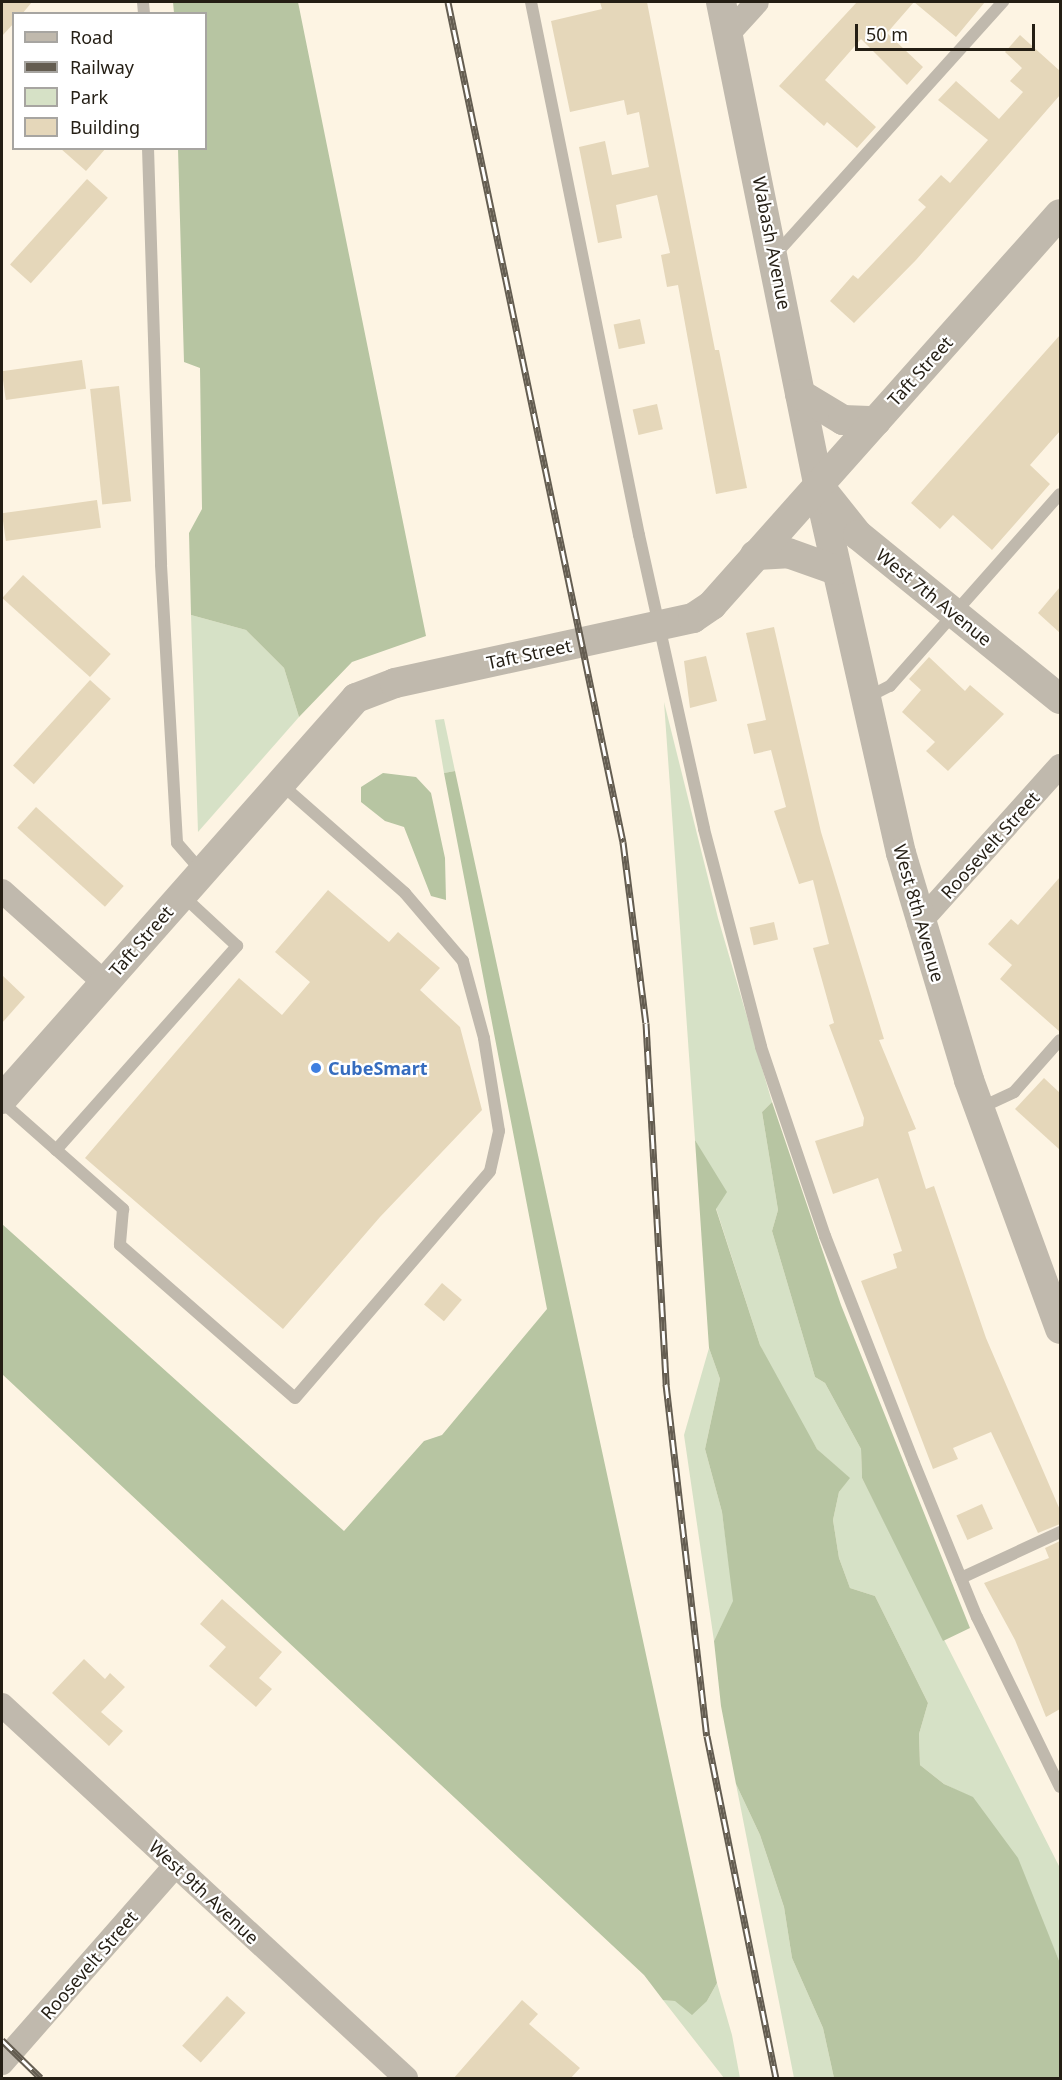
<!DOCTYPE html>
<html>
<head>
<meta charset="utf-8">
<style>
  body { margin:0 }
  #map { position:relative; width:1062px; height:2080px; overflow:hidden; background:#fdf4e3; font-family:"Noto Sans",sans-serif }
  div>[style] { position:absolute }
  .green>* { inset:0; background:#d6e1c6 }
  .forest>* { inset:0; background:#b7c5a2 }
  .building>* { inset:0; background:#e5d7ba; transform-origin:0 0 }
  .service>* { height:12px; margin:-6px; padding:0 6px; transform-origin:6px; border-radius:6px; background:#c0b9ad }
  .minor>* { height:24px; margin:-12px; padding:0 12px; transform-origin:12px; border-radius:12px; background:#c0b9ad }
  .tertiary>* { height:30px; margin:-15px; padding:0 15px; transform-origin:15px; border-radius:15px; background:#c0b9ad }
  .rail>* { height:7px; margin-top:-3.5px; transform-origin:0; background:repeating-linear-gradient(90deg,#fff 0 14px,#645d51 0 28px); box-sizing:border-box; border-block:2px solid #645d51 }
  .dots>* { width:16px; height:16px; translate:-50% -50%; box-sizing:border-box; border:3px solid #fff; border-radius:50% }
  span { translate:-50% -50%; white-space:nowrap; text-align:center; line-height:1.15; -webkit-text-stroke:4.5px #fff; paint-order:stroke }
  .street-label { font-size:18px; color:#241e14 }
  .shop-label { font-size:18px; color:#366cbe; font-weight:700 }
  .left { translate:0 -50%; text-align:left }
  .frame { position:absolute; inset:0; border:3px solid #241e14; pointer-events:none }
  .legend { position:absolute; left:12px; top:12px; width:195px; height:138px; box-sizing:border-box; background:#fff; border:2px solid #a7a5a1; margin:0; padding:8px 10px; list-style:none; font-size:18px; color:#241e14 }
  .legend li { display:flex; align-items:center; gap:12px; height:30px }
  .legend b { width:30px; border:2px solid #a7a5a1 }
  .scale { position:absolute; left:855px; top:24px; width:180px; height:27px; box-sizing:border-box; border:3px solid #241e14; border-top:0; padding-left:8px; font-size:18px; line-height:21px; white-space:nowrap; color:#241e14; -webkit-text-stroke:4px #fff; paint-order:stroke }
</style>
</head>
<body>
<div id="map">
  <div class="green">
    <i style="clip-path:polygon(191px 615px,246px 630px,284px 668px,299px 717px,198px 832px)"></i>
    <i style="clip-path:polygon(664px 702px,718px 918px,772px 1102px,762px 1112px,778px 1210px,772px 1231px,815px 1377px,825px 1383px,861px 1449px,862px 1478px,1060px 1868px,1060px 1963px,1040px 1916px,973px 1798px,944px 1784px,920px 1765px,919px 1734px,928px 1703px,875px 1596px,850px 1588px,839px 1558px,833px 1520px,839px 1492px,849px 1478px,817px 1449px,786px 1399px,760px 1345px,716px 1208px,709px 1166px,695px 1140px)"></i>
    <i style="clip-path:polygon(444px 719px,455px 771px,444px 773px,435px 720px)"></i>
    <i style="clip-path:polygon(709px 1348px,720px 1379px,705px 1449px,722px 1512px,734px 1601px,714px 1641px,684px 1435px)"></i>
    <i style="clip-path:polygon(736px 1784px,760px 1835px,784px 1907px,792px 1958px,823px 2028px,834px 2078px,794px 2078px)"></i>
    <i style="clip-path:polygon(717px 1983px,732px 2035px,740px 2078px,724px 2078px,663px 2000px,707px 2001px)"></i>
  </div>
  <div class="forest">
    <i style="clip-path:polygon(173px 2px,298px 2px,426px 636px,352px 662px,299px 717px,284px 668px,246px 630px,191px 615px,189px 533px,202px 509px,200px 368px,184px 362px,178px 149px,206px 148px,206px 14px,174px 13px)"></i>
    <i style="clip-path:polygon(455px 771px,717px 1983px,707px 2001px,692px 2015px,675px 2001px,663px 2000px,644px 1975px,2px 1374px,2px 1224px,344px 1531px,424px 1441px,442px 1435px,547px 1309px,444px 773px)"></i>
    <i style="clip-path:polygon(383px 773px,416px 777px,431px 793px,445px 858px,446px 900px,431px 896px,404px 827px,385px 821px,361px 802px,361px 787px)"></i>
    <i style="clip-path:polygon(772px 1102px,841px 1305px,970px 1628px,943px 1641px,862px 1478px,861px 1449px,825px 1383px,815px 1377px,772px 1231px,778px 1210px,762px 1112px)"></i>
    <i style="clip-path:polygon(695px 1140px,727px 1192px,716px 1209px,760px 1345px,817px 1449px,850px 1478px,839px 1492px,833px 1520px,839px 1558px,850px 1588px,875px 1596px,928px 1703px,919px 1734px,920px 1765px,944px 1784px,973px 1797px,1018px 1858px,1060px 1963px,1060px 2078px,834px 2078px,823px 2028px,792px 1958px,784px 1907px,760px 1835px,736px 1784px,721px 1706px,714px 1641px,733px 1601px,722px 1512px,705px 1449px,720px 1379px,709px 1348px)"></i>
  </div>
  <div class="building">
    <i style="clip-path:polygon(2px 2px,32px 2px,22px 14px,14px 14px,14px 23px,2px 36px)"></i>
    <i style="clip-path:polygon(600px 2px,647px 2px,715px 350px,719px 350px,747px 488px,716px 494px,678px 285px,667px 287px,661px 255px,670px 253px,657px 195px,616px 205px,622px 238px,598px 243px,579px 147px,605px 141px,612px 175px,649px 167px,639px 112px,627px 115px,624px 100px,570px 112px,551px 21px,602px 9px)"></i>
    <i style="clip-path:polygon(857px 2px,985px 2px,956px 37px,914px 2px,887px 33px,923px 67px,907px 85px,861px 39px,825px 80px,876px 127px,857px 148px,827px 122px,824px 126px,779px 86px)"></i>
    <i style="clip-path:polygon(1020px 35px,1060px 71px,1060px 95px,916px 260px,854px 323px,830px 301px,853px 275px,858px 279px,926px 207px,918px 200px,941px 175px,950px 183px,988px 140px,938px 100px,956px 81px,999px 119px,1023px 92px,1010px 81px,1022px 68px,1005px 52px)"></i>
    <i style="clip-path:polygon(60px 148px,106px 148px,86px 171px)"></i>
    <i style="left:87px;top:179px;width:28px;height:115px;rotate:42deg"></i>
    <i style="left:640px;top:319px;width:25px;height:27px;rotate:78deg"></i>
    <i style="clip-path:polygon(1060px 335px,1060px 431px,1030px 465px,1050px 484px,992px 550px,953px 515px,940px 529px,911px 503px)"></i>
    <i style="left:82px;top:360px;width:29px;height:81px;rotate:82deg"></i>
    <i style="left:119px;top:386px;width:116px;height:29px;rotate:84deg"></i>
    <i style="left:657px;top:404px;width:26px;height:25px;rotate:77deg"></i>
    <i style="left:97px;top:500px;width:28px;height:96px;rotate:82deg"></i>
    <i style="left:23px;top:575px;width:118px;height:31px;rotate:42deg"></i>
    <i style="clip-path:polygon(1060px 587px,1060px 633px,1038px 613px)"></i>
    <i style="clip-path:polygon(774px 627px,821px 832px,884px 1039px,879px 1040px,916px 1129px,908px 1132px,926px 1189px,934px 1186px,986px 1338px,1060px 1510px,1060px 1524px,1038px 1533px,991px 1432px,953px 1448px,958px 1459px,933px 1469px,861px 1281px,897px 1268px,893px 1254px,902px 1251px,878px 1178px,833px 1194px,815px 1141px,863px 1126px,864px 1118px,829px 1025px,834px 1023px,813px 948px,829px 944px,813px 880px,799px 884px,774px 811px,786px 807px,771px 750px,754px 754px,747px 724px,766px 720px,746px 633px)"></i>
    <i style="clip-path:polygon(706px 656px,717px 701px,690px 708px,684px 661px)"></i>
    <i style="clip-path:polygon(929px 657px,965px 691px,970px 685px,1004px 714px,948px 771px,926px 751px,935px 742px,902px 712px,921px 690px,909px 679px)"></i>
    <i style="left:90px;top:680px;width:28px;height:115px;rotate:42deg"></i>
    <i style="left:36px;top:807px;width:118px;height:28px;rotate:42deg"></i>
    <i style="clip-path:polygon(1060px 877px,1060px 1032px,1000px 979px,1012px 965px,988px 944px,1011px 919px,1018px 925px)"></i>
    <i style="clip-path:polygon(328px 890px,389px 942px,398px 932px,440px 968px,420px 990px,460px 1027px,482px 1110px,380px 1217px,283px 1329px,85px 1158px,239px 978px,282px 1015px,310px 982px,275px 952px)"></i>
    <i style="left:774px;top:922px;width:18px;height:25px;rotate:77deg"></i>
    <i style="clip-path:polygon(2px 975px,25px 997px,2px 1023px)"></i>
    <i style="clip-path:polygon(1044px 1078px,1060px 1093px,1060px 1150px,1015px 1109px)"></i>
    <i style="left:442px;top:1283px;width:26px;height:28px;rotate:40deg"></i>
    <i style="left:982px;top:1504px;width:27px;height:28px;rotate:66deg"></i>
    <i style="clip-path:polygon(1060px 1541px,1060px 1709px,1046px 1717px,1015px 1640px,984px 1583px,1049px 1558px,1045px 1548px)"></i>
    <i style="clip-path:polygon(222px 1599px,282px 1652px,259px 1678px,272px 1689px,256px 1707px,209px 1666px,226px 1647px,200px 1624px)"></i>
    <i style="clip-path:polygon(84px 1659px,105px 1679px,110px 1673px,125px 1687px,101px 1712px,123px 1731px,109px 1746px,52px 1693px)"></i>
    <i style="left:227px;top:1996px;width:25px;height:67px;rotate:42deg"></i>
    <i style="clip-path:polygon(522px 2000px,538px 2014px,529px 2024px,580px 2068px,570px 2079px,453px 2079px)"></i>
  </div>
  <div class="service">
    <i style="left:143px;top:2px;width:12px;rotate:85deg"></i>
    <i style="left:531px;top:2px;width:544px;rotate:78.55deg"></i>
    <i style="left:639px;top:535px;width:301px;rotate:77.5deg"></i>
    <i style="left:704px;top:829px;width:225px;rotate:75.3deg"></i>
    <i style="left:761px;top:1047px;width:200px;rotate:71.3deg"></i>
    <i style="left:825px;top:1236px;width:244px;rotate:68.6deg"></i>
    <i style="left:914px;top:1463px;width:166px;rotate:67.8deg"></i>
    <i style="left:977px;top:1617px;width:189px;rotate:64deg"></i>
    <i style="left:148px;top:148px;width:417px;rotate:88.2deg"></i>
    <i style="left:161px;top:565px;width:278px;rotate:86.7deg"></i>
    <i style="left:177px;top:843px;width:38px;rotate:49deg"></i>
    <i style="left:775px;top:255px;width:341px;rotate:-48deg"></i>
    <i style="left:866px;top:698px;width:27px;rotate:-27deg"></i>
    <i style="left:890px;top:686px;width:256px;rotate:-48.5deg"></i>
    <i style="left:2px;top:1102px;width:162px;rotate:41.5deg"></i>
    <i style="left:123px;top:1209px;width:36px;rotate:95deg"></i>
    <i style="left:120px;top:1245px;width:232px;rotate:41.2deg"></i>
    <i style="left:295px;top:1398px;width:299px;rotate:-49.3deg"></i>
    <i style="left:490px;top:1171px;width:41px;rotate:-77.3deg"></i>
    <i style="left:499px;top:1131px;width:94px;rotate:-99.2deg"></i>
    <i style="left:484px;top:1038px;width:80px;rotate:-105.3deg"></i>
    <i style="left:463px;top:961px;width:89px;rotate:-130.5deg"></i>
    <i style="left:405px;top:893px;width:165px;rotate:-138.7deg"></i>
    <i style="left:980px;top:1108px;width:38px;rotate:-25deg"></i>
    <i style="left:1014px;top:1092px;width:69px;rotate:-48.5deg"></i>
    <i style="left:56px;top:1150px;width:273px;rotate:-48.4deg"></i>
    <i style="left:237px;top:946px;width:74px;rotate:-137.2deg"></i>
    <i style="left:961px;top:1578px;width:109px;rotate:-24.9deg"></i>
  </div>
  <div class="minor">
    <i style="left:728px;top:34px;width:43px;rotate:-47.8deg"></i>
    <i style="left:2px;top:891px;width:138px;rotate:41.8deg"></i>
    <i style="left:919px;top:923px;width:211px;rotate:-48.1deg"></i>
    <i style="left:2px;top:1705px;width:550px;rotate:42.72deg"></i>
    <i style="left:2px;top:2063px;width:262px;rotate:-48.7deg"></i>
  </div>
  <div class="tertiary">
    <i style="left:721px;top:2px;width:493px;rotate:78.6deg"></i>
    <i style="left:818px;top:485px;width:377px;rotate:77.3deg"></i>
    <i style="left:901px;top:853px;width:237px;rotate:73.3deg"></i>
    <i style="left:969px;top:1080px;width:265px;rotate:69.9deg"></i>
    <i style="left:800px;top:394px;width:50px;rotate:31.2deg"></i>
    <i style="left:843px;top:420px;width:33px;rotate:2deg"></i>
    <i style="left:822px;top:490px;width:58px;rotate:51.3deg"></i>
    <i style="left:858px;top:535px;width:260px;rotate:39.1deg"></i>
    <i style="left:755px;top:555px;width:33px;rotate:-3deg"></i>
    <i style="left:788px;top:553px;width:51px;rotate:19.5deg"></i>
    <i style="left:2px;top:1099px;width:535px;rotate:-48.56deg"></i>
    <i style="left:356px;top:698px;width:42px;rotate:-21deg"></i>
    <i style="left:395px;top:683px;width:305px;rotate:-12.3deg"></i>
    <i style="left:693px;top:618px;width:23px;rotate:-34deg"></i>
    <i style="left:712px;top:605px;width:523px;rotate:-48.33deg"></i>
  </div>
  <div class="rail">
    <i style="left:448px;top:2px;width:858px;rotate:78.23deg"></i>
    <i style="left:623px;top:842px;width:182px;rotate:82.8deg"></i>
    <i style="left:646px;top:1023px;width:362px;rotate:86.8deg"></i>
    <i style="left:666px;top:1384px;width:354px;rotate:83.4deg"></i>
    <i style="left:707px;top:1736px;width:349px;rotate:78.6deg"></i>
    <i style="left:2px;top:2040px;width:54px;rotate:44.3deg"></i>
  </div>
  <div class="dots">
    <i style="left:316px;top:1068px;background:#3f7fe0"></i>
  </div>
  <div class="street-label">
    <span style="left:772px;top:243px;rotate:79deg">Wabash Avenue</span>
    <span style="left:920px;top:371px;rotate:-48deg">Taft Street</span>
    <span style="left:934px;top:597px;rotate:39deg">West 7th Avenue</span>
    <span style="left:529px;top:654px;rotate:-12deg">Taft Street</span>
    <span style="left:990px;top:845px;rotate:-48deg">Roosevelt Street</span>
    <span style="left:919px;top:913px;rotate:74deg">West 8th Avenue</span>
    <span style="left:141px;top:941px;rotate:-49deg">Taft Street</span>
    <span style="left:204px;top:1892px;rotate:43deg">West 9th Avenue</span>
    <span style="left:89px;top:1965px;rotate:-49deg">Roosevelt Street</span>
  </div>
  <div class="shop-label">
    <span class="left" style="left:328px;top:1068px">CubeSmart</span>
  </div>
  <div class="frame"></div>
  <ul class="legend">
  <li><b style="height:8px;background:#c0b9ad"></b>Road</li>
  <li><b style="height:8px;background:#645d51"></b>Railway</li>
  <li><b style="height:16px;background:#d6e1c6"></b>Park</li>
  <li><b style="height:16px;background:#e5d7ba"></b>Building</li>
  </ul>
  <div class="scale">50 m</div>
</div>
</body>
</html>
